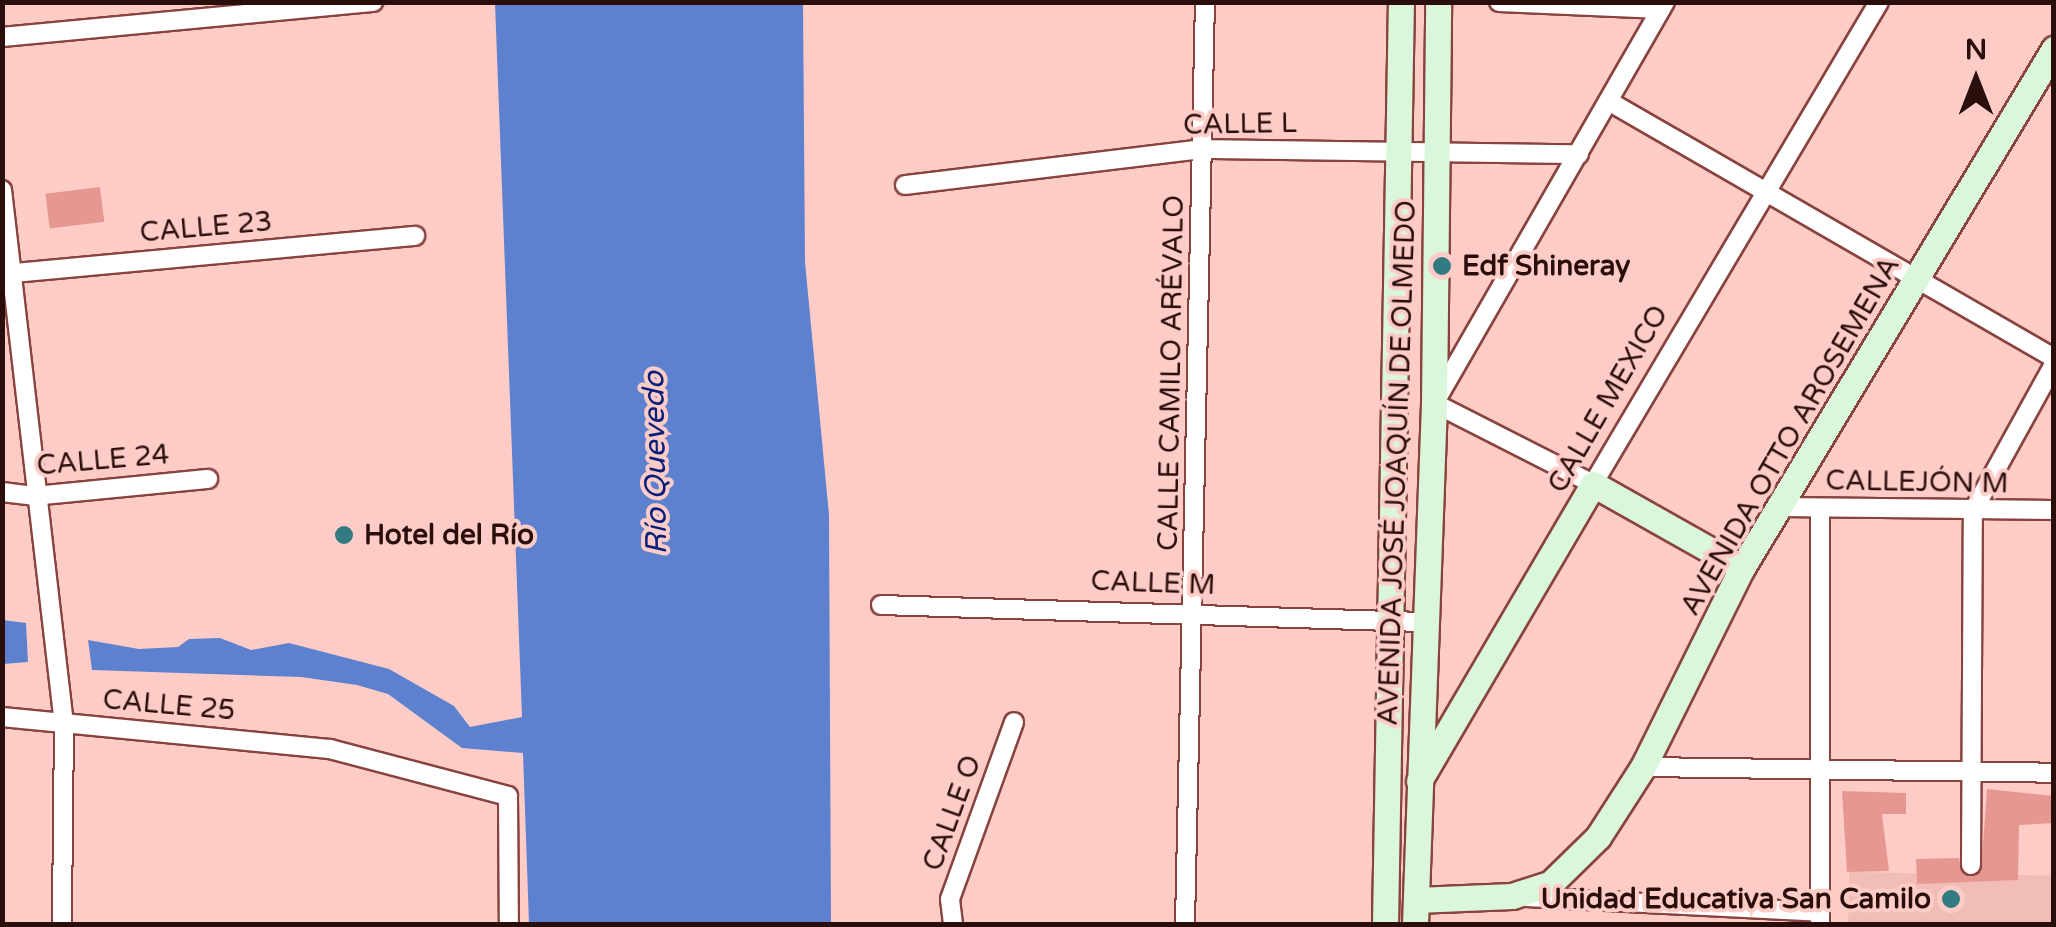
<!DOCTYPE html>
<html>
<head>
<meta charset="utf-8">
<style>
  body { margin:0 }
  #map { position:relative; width:2056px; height:927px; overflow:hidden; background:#feccc7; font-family:"Varela Round",sans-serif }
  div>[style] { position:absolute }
  .built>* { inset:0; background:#f3bdb7; transform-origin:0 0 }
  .water>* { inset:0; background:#5d80cf }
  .building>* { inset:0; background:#e69791; transform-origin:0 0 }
  .roads { filter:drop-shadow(2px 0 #89433f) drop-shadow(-2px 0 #89433f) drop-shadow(0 2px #89433f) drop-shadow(0 -2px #89433f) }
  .minor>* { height:18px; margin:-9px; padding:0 9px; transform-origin:9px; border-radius:9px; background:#fff }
  .secondary>* { height:25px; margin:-12.5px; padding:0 12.5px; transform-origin:12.5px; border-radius:12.5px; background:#daf7db }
  .dots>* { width:28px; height:28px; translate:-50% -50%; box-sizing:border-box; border:5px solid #feccc7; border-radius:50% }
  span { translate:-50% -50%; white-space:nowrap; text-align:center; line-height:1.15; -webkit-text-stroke:8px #feccc7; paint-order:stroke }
  .street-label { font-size:28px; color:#2a0e0c }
  .poi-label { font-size:28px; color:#2a0e0c; font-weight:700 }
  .left { translate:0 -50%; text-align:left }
  .right { translate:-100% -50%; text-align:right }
  .water-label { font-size:30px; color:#061f7c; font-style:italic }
  .frame { position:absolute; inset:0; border:5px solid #2a0e0c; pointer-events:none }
  .north { position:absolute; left:1926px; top:30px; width:100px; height:100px; -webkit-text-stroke:8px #feccc7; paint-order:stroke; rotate:0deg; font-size:28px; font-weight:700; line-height:40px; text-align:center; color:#2a0e0c }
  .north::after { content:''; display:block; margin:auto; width:35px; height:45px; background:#2a0e0c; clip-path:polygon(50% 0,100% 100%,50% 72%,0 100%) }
</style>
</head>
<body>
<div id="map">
  <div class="built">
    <i style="left:1849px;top:872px;width:204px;height:52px;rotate:1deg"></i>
  </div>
  <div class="water">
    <i style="clip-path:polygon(495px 3px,803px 3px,805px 262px,829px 515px,831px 924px,529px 924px,523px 753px,462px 748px,388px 694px,357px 685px,301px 677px,92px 670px,88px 640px,139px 649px,178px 647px,189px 639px,220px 638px,251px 650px,289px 643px,389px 669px,454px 706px,470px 727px,522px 717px)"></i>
    <i style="clip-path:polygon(3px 620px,26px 623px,28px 662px,3px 664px)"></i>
  </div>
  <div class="building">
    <i style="left:100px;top:187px;width:35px;height:55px;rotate:83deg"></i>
    <i style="clip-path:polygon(1987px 789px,2054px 796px,2054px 823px,2019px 825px,2018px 880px,1917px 884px,1916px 859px,1959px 858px,1964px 875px,1981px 872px)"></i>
    <i style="clip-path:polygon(1842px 791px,1906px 793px,1906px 814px,1882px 814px,1889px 871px,1847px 872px)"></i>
  </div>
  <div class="roads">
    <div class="minor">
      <i style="left:1499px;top:2px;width:162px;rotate:2.5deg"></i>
      <i style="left:1665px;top:2px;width:463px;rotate:119.9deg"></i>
      <i style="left:1434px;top:403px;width:178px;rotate:27deg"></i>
      <i style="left:1593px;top:484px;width:560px;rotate:-59.32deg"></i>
      <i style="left:2px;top:37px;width:373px;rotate:-5.4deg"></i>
      <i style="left:1610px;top:102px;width:513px;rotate:29.97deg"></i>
      <i style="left:905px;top:185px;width:300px;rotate:-6.9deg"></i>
      <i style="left:1203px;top:149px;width:376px;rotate:0.8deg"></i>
      <i style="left:2px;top:190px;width:538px;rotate:83.38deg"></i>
      <i style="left:64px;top:724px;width:200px;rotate:90.6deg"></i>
      <i style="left:3px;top:274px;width:414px;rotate:-5.3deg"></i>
      <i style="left:2px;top:492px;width:32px;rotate:7deg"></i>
      <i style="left:34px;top:496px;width:175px;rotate:-5.6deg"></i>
      <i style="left:1779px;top:507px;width:275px;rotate:0.6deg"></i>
      <i style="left:881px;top:605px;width:541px;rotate:1.8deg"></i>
      <i style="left:2px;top:717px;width:330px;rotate:5.6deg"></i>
      <i style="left:330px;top:749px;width:184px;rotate:14.8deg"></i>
      <i style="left:508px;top:796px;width:128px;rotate:89.6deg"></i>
      <i style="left:1643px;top:767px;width:411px;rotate:0.8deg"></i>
      <i style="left:1971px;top:865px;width:354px;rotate:-89.7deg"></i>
      <i style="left:1973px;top:511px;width:168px;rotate:-61.1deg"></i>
      <i style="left:1526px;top:897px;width:294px;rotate:2.9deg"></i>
      <i style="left:953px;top:924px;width:25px;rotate:-97deg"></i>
      <i style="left:950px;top:899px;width:188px;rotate:-70.1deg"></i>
      <i style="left:1185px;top:924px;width:922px;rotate:-88.76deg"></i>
      <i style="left:1820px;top:924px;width:416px;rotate:-90deg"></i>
    </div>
    <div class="secondary">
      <i style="left:1419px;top:781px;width:344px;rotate:-59.6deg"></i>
      <i style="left:1593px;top:484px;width:171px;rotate:29.4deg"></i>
      <i style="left:1416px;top:900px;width:96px;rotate:-2.4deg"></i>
      <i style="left:1512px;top:896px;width:40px;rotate:-18deg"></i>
      <i style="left:1550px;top:884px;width:67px;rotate:-44.4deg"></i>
      <i style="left:1598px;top:837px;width:83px;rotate:-57.3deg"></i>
      <i style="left:1643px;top:767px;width:222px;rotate:-63.6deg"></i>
      <i style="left:1742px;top:568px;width:606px;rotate:-58.99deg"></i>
      <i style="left:1385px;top:924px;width:922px;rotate:-89.01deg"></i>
      <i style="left:1415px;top:924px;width:521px;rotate:-87.91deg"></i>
      <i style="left:1434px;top:403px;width:401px;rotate:-89.4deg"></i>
    </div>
  </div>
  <div class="dots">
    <i style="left:1442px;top:266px;background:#327b82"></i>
    <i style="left:344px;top:535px;background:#327b82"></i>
    <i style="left:1951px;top:899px;background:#327b82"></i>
  </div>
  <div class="street-label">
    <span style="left:1240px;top:124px;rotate:-1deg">CALLE L</span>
    <span style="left:206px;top:227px;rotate:-5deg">CALLE 23</span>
    <span style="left:1171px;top:373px;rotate:-89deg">CALLE CAMILO ARÉVALO</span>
    <span style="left:1608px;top:399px;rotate:-60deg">CALLE MEXICO</span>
    <span style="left:1790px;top:436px;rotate:-60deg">AVENIDA OTTO AROSEMENA</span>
    <span style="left:103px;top:460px;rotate:-5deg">CALLE 24</span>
    <span style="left:1397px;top:463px;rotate:-88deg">AVENIDA JOSÉ JOAQUÍN DE OLMEDO</span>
    <span style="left:1917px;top:482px;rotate:1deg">CALLEJÓN M</span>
    <span style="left:1153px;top:583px;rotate:2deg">CALLE M</span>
    <span style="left:169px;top:705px;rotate:5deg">CALLE 25</span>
    <span style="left:952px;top:813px;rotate:-70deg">CALLE O</span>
  </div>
  <div class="poi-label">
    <span class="left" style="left:1462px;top:266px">Edf Shineray</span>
    <span class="left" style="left:364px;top:535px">Hotel del Río</span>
    <span class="right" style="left:1931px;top:899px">Unidad Educativa San Camilo</span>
  </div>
  <div class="water-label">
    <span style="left:656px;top:463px;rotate:-91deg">Río Quevedo</span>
  </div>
  <div class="frame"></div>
  <div class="north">N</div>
</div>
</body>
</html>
